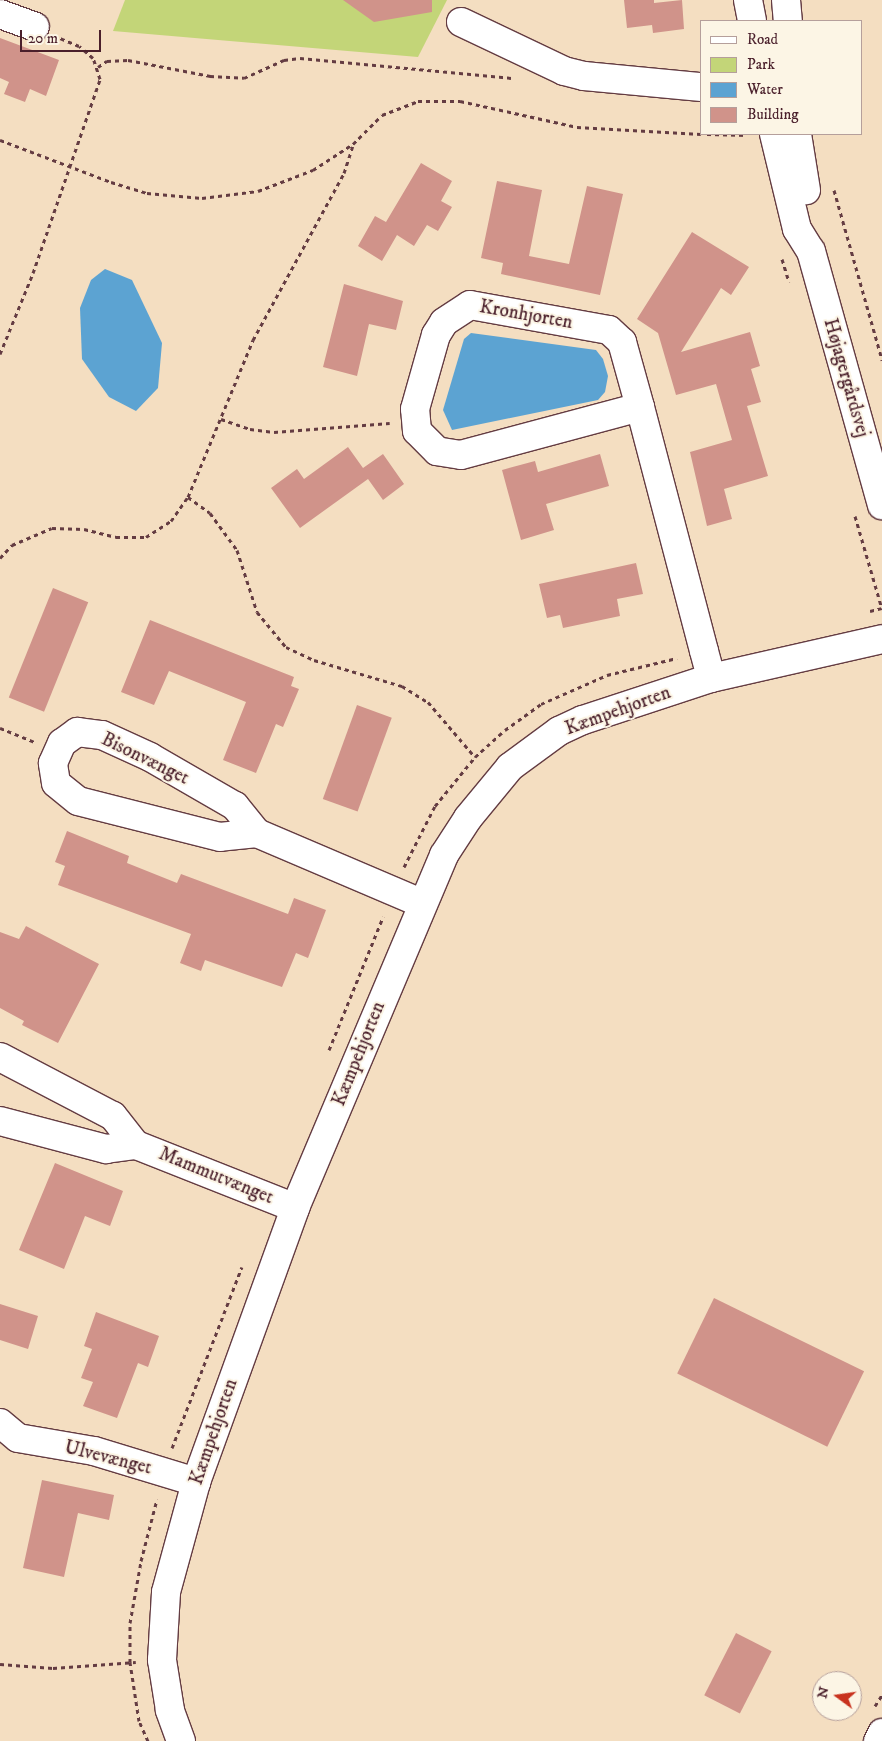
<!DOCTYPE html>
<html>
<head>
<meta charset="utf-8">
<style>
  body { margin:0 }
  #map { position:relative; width:882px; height:1741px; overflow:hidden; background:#f4dec1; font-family:"IM FELL DW Pica",serif }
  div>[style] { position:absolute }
  .green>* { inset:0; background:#c3d578 }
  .water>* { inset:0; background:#5ca3d2 }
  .building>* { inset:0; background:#d0938a; transform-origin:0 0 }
  .path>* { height:3px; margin-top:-1.5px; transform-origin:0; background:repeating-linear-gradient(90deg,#643c42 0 4px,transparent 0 8px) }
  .roads { filter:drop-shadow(1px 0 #643c42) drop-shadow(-1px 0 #643c42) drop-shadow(0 1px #643c42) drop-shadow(0 -1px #643c42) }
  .minor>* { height:28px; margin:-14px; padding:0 14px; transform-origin:14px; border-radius:14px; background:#fff }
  span { translate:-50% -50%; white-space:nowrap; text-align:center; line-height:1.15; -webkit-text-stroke:4px #fcf5e5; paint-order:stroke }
  .street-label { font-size:19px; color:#4a1f2b }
  .legend { position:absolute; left:700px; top:20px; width:162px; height:115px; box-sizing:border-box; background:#fcf5e5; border:1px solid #b59f9b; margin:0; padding:6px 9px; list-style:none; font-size:15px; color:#4a1f2b }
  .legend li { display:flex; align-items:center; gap:10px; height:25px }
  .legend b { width:25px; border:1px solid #b59f9b }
  .north { position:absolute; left:812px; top:1671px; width:50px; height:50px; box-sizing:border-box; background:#fcf5e5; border:1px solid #b59f9b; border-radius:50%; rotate:284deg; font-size:14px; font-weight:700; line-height:20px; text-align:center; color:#4a1f2b }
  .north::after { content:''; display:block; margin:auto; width:18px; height:22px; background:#c8321e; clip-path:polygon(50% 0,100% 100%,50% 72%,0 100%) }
  .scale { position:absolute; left:20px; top:30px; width:81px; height:22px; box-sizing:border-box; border:2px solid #4a1f2b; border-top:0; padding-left:6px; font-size:15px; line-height:18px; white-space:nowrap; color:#4a1f2b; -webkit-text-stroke:4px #fcf5e5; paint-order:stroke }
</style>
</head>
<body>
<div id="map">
  <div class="green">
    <i style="clip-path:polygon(125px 0,447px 0,418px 57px,113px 31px)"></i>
  </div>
  <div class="water">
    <i style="clip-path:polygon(105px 269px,132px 280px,162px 343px,158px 388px,136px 411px,109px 397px,82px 359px,80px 308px,91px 280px)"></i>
    <i style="clip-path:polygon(471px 333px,596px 350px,603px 359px,608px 376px,605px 392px,598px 400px,452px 430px,443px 410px,464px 339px)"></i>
  </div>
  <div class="building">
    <i style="clip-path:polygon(343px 0,432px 0,432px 12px,374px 22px)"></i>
    <i style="clip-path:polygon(624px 0,654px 0,654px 3px,682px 0,684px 29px,653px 33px,652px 25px,627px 28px)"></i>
    <i style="clip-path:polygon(0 38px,59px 60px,46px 96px,30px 89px,25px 102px,4px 94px,9px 82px,0 78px)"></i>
    <i style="clip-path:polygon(421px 163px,452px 181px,441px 201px,452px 207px,438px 231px,427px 225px,414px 246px,397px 235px,382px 261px,358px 246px,375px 216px,386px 222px)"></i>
    <i style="clip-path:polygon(497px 181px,542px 190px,529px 256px,569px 264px,587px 186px,623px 194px,600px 295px,501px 274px,503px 263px,481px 258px)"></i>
    <i style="clip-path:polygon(692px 232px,749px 267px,731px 295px,721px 288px,681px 352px,750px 332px,760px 366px,751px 369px,761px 402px,747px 406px,768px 476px,724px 489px,732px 519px,707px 526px,690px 452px,732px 440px,716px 384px,676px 395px,658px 333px,637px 319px)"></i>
    <i style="clip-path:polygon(344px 284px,403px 301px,396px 330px,369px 324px,357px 376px,323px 367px)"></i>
    <i style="clip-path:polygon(348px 447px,363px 468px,383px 454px,404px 484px,383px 500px,368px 479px,300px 528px,271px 488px,297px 469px,304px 479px)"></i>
    <i style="clip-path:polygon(600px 454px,609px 486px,546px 504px,554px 530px,521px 540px,502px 470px,535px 461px,538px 472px)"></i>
    <i style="clip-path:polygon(636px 563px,643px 594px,617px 599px,620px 616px,563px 628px,560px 615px,547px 618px,539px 584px)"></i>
    <i style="left:53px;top:588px;width:38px;height:118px;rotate:22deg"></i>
    <i style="clip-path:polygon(150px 620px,294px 677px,291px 686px,299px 689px,283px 727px,276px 724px,256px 773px,223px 760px,246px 702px,169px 671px,154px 705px,121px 692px)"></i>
    <i style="left:357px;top:705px;width:37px;height:100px;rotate:20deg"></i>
    <i style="clip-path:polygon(67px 831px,129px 856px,127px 863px,177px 883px,181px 874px,288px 914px,294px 898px,326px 910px,308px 958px,296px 953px,282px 987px,205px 960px,201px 971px,180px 963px,191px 934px,58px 885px,65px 866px,55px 862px)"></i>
    <i style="clip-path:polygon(26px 926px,99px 964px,58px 1043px,22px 1025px,24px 1021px,0 1008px,0 932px,19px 939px)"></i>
    <i style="clip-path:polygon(55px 1163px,123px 1191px,110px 1226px,85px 1216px,64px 1269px,19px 1250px)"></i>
    <i style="left:714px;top:1298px;width:167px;height:84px;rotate:26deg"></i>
    <i style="clip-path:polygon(0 1304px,38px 1316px,28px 1349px,0 1340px)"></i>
    <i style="clip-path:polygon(96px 1312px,159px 1336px,148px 1367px,138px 1363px,117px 1418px,83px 1406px,93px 1382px,81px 1378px,92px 1349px,84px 1346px)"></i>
    <i style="clip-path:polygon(42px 1480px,114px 1495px,109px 1520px,78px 1513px,64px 1577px,23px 1568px)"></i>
    <i style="left:736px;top:1633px;width:40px;height:70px;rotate:27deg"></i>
  </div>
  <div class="path">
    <i style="left:98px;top:67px;width:11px;rotate:-34deg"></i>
    <i style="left:107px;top:61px;width:21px;rotate:-3deg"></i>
    <i style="left:128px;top:60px;width:84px;rotate:11deg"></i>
    <i style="left:210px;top:76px;width:34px;rotate:3deg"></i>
    <i style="left:244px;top:78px;width:44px;rotate:-24.2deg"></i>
    <i style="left:284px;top:60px;width:16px;rotate:-7deg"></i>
    <i style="left:300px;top:58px;width:213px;rotate:5.4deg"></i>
    <i style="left:707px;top:134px;width:40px;rotate:1.4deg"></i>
    <i style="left:0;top:140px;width:119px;rotate:20.7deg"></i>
    <i style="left:111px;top:182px;width:38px;rotate:17deg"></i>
    <i style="left:147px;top:193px;width:55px;rotate:5.2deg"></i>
    <i style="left:202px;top:198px;width:56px;rotate:-7.1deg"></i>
    <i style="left:258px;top:191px;width:59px;rotate:-20.9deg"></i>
    <i style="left:313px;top:170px;width:48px;rotate:-33deg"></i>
    <i style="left:353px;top:144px;width:41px;rotate:-45deg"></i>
    <i style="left:382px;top:115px;width:39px;rotate:-21deg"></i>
    <i style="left:418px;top:101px;width:42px"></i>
    <i style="left:460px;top:101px;width:120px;rotate:12.5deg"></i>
    <i style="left:577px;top:127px;width:124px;rotate:3.2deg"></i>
    <i style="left:834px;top:190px;width:177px;rotate:74.2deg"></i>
    <i style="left:782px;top:259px;width:24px;rotate:73deg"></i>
    <i style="left:0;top:354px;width:87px;rotate:-67.8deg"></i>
    <i style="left:33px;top:273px;width:205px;rotate:-70.9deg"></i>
    <i style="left:100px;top:79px;width:22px;rotate:-108deg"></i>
    <i style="left:93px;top:58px;width:18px;rotate:-139deg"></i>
    <i style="left:79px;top:46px;width:23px;rotate:-157deg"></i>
    <i style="left:221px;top:419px;width:31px;rotate:19deg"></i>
    <i style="left:250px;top:429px;width:24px;rotate:7deg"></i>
    <i style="left:274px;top:432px;width:116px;rotate:-4.4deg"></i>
    <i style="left:188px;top:497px;width:27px;rotate:36deg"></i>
    <i style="left:210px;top:513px;width:46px;rotate:53.9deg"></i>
    <i style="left:237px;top:550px;width:65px;rotate:72.1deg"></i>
    <i style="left:257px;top:612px;width:45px;rotate:50.4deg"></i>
    <i style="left:286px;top:647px;width:31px;rotate:25deg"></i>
    <i style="left:314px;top:660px;width:92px;rotate:16.5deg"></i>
    <i style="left:402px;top:686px;width:31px;rotate:32deg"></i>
    <i style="left:428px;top:702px;width:72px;rotate:49.5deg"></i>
    <i style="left:855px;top:516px;width:97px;rotate:73.8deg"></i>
    <i style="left:0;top:558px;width:18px;rotate:-47deg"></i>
    <i style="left:12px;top:545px;width:43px;rotate:-23deg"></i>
    <i style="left:52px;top:528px;width:32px;rotate:2deg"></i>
    <i style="left:84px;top:529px;width:33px;rotate:14deg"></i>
    <i style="left:116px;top:537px;width:30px"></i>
    <i style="left:146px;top:537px;width:30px;rotate:-33deg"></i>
    <i style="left:171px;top:521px;width:29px;rotate:-55deg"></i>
    <i style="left:188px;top:497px;width:170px;rotate:-67.5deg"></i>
    <i style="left:253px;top:340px;width:190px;rotate:-61.4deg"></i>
    <i style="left:344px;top:173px;width:28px;rotate:-72deg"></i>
    <i style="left:870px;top:611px;width:12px;rotate:-14deg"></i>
    <i style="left:0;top:728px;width:37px;rotate:22deg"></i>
    <i style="left:404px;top:867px;width:68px;rotate:-63.1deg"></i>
    <i style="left:435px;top:806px;width:63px;rotate:-50.8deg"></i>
    <i style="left:475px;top:757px;width:40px;rotate:-42deg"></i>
    <i style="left:505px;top:730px;width:44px;rotate:-35.8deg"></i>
    <i style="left:541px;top:704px;width:72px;rotate:-23.7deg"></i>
    <i style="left:607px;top:675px;width:72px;rotate:-13.7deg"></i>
    <i style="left:329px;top:1050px;width:144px;rotate:-67.9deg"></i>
    <i style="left:172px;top:1448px;width:194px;rotate:-68.9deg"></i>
    <i style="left:0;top:1664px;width:53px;rotate:4.3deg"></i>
    <i style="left:53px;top:1668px;width:83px;rotate:-4.1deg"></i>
    <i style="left:875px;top:1706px;width:13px;rotate:-58deg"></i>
    <i style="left:148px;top:1741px;width:22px;rotate:-114deg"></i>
    <i style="left:139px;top:1721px;width:60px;rotate:-98.7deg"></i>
    <i style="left:130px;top:1662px;width:39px;rotate:-90deg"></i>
    <i style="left:130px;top:1623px;width:63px;rotate:-79.9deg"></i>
    <i style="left:141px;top:1561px;width:64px;rotate:-75.5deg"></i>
  </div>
  <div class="roads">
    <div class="minor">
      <i style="left:748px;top:0;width:21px;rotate:79deg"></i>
      <i style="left:786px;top:0;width:21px;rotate:85deg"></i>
      <i style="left:0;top:14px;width:37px;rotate:20deg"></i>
      <i style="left:461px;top:22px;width:114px;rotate:25.4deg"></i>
      <i style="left:564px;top:71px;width:21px;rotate:14deg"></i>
      <i style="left:584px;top:76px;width:118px;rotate:5.4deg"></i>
      <i style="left:774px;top:134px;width:98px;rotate:76.4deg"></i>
      <i style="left:797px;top:229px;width:26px;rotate:58deg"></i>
      <i style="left:811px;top:251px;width:264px;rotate:74.4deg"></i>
      <i style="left:797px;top:134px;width:57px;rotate:80.9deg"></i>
      <i style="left:640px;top:407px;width:185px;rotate:165deg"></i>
      <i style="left:461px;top:455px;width:24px;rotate:-171deg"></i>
      <i style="left:437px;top:451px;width:28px;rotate:-135deg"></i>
      <i style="left:417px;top:431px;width:22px;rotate:-95deg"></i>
      <i style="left:415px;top:409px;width:77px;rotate:-74.2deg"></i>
      <i style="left:436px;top:335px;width:15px;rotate:-58deg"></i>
      <i style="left:444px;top:322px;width:31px;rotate:-33deg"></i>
      <i style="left:470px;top:305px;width:141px;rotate:10.2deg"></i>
      <i style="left:609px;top:330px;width:18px;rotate:43deg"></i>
      <i style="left:622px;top:342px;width:67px;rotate:74.5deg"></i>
      <i style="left:640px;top:407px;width:252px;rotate:75.3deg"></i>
      <i style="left:704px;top:651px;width:28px;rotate:75deg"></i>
      <i style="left:257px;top:833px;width:37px;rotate:174deg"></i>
      <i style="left:220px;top:837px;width:146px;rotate:-165.8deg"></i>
      <i style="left:78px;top:801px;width:28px;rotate:-141deg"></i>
      <i style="left:56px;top:783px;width:20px;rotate:-99deg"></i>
      <i style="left:53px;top:763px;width:22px;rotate:-66deg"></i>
      <i style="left:62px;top:743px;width:19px;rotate:-36deg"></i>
      <i style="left:77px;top:732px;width:25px;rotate:7deg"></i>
      <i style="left:102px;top:735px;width:53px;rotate:24.6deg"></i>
      <i style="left:150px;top:757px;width:98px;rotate:30deg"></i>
      <i style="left:235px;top:806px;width:35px;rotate:51deg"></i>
      <i style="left:257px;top:833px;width:178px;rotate:23.1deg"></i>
      <i style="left:0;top:1057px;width:127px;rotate:27.6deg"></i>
      <i style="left:113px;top:1116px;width:37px;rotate:52deg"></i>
      <i style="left:0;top:1121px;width:110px;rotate:14.8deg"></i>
      <i style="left:106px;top:1149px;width:30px;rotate:-8deg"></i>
      <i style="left:136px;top:1145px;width:171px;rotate:21.6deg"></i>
      <i style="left:0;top:1423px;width:23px;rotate:40deg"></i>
      <i style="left:18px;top:1438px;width:77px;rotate:9.7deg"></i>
      <i style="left:94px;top:1451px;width:107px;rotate:16.9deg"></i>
      <i style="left:181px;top:1741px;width:33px;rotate:-110deg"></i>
      <i style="left:170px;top:1710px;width:51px;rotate:-99.1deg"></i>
      <i style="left:162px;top:1660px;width:68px;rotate:-86.6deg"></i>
      <i style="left:166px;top:1592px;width:114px;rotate:-74.7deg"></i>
      <i style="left:196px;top:1482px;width:291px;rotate:-70.1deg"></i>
      <i style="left:295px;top:1208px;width:383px;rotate:-67.1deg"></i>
      <i style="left:444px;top:855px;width:44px;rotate:-57deg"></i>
      <i style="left:468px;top:818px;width:66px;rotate:-50.5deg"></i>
      <i style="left:510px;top:767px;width:61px;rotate:-36.3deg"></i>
      <i style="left:559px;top:731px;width:26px;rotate:-25deg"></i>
      <i style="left:583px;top:720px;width:135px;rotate:-18.2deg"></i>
      <i style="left:711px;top:678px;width:175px;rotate:-12.8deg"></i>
      <i style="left:878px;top:1741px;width:9px;rotate:-63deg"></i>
    </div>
  </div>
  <div class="street-label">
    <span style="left:526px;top:315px;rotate:10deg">Kronhjorten</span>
    <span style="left:846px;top:378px;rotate:74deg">Højagergårdsvej</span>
    <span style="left:618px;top:711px;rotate:-20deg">Kæmpehjorten</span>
    <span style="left:145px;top:759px;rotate:26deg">Bisonvænget</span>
    <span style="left:359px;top:1054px;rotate:-68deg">Kæmpehjorten</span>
    <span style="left:216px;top:1176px;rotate:22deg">Mammutvænget</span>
    <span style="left:214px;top:1432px;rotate:-71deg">Kæmpehjorten</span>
    <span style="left:108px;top:1458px;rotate:14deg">Ulvevænget</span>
  </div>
  <ul class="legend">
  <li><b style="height:6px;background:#fff"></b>Road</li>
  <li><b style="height:14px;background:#c3d578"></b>Park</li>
  <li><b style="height:14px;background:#5ca3d2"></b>Water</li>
  <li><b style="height:14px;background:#d0938a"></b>Building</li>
  </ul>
  <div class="north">N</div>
  <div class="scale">20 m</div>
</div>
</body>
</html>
